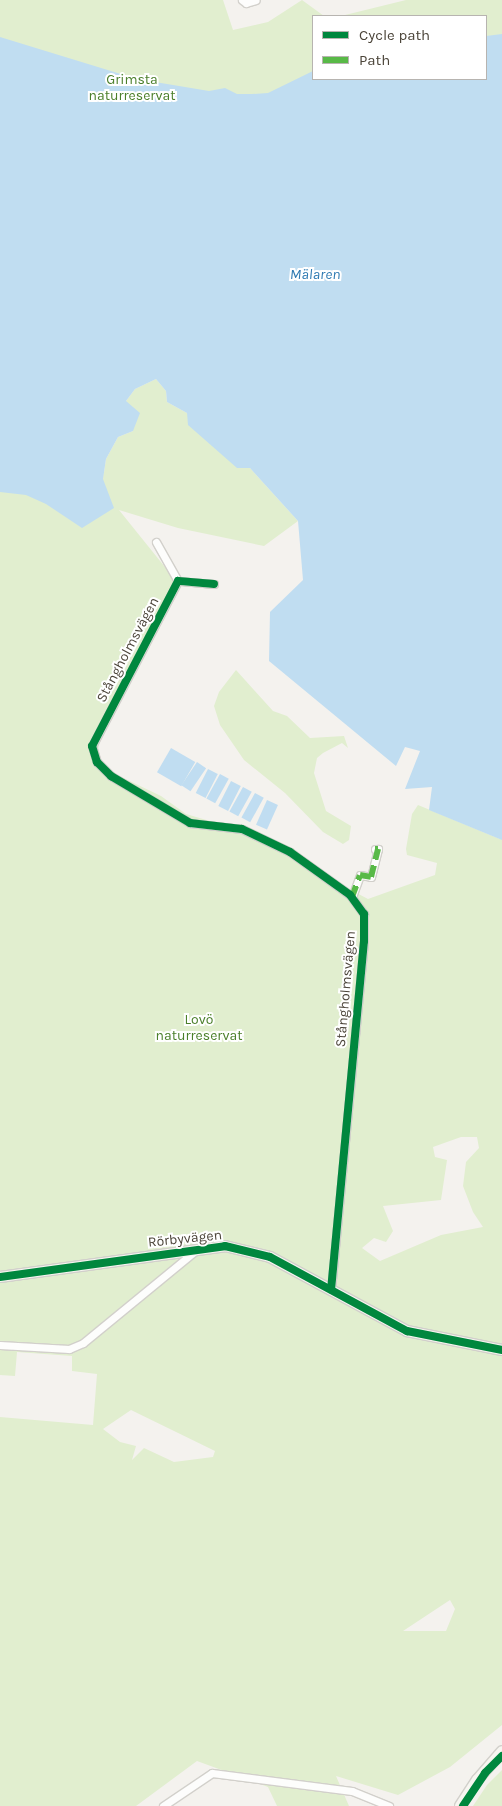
<!DOCTYPE html>
<html>
<head>
<meta charset="utf-8">
<style>
  body { margin:0 }
  #map { position:relative; width:502px; height:1806px; overflow:hidden; background:#f4f2ee; font-family:Karla,sans-serif }
  div>[style] { position:absolute }
  .green>* { inset:0; background:#e1eecf }
  .water>* { inset:0; background:#c0ddf1; transform-origin:0 0 }
  .roads { filter:drop-shadow(1px 0 #d2d0cb) drop-shadow(-1px 0 #d2d0cb) drop-shadow(0 1px #d2d0cb) drop-shadow(0 -1px #d2d0cb) }
  .street>* { height:7px; margin:-3.5px; padding:0 3.5px; transform-origin:3.5px; border-radius:3.5px; background:#fdfdfc }
  .secondary>* { height:10px; margin:-5px; padding:0 5px; transform-origin:5px; border-radius:5px; background:#f7f6f1 }
  .quiet>* { height:6px; margin-top:-3px; transform-origin:0; background:repeating-linear-gradient(90deg,#58b947 0 12px,transparent 0 18px) }
  .cycleway>* { height:8px; margin:-4px; padding:0 4px; transform-origin:4px; border-radius:4px; background:#00873e }
  span { translate:-50% -50%; white-space:nowrap; text-align:center; line-height:1.15; -webkit-text-stroke:4px #fff; paint-order:stroke }
  .park-label { font-size:14px; color:#4a7f2a }
  .street-label { font-size:14px; color:#4b4439 }
  .water-label { font-size:15px; color:#2e7ab2; font-style:italic }
  .legend { position:absolute; left:312px; top:15px; width:175px; height:65px; box-sizing:border-box; background:#fff; border:1px solid #b7b4b0; margin:0; padding:6px 9px; list-style:none; font-size:15px; color:#4b4439 }
  .legend li { display:flex; align-items:center; gap:10px; height:25px }
  .legend b { width:25px; border:1px solid #b7b4b0 }
</style>
</head>
<body>
<div id="map">
  <div class="green">
    <i style="clip-path:polygon(0 0,223px 0,233px 30px,268px 22px,302px 0,324px 16px,313px 16px,313px 79px,486px 79px,486px 16px,341px 16px,406px 0,502px 0,502px 122px,0 141px)"></i>
    <i style="clip-path:polygon(evenodd,199px 252px,313px 527px,167px 367px,112px 379px,103px 479px,106px 459px,118px 437px,133px 431px,126px 401px,135px 389px,156px 379px,166px 391px,167px 402px,187px 413px,250px 468px,298px 521px,264px 546px,178px 528px,119px 510px,181px 587px,100px 739px,98px 751px,102px 763px,113px 773px,161px 796px,186px 814px,213px 822px,243px 825px,294px 849px,332px 880px,368px 899px,435px 875px,437px 863px,407px 855px,406px 849px,412px 814px,418px 805px,500px 839px,502px 832px,502px 1725px,450px 1767px,398px 1795px,336px 1776px,349px 1806px,277px 1806px,268px 1787px,197px 1761px,136px 1806px,0 1806px,0 1417px,93px 1425px,97px 1374px,72px 1371px,72px 1356px,17px 1352px,15px 1376px,0 1375px,0 259px,199px 252px,461px 1137px,477px 1137px,479px 1148px,466px 1162px,463px 1186px,473px 1212px,483px 1227px,441px 1235px,380px 1261px,362px 1248px,374px 1238px,386px 1242px,393px 1231px,383px 1206px,441px 1200px,447px 1160px,435px 1157px,433px 1147px,461px 1137px,199px 252px,131px 1410px,215px 1451px,213px 1457px,174px 1462px,144px 1448px,132px 1460px,136px 1446px,120px 1442px,103px 1429px,131px 1410px,199px 252px,450px 1600px,455px 1609px,446px 1631px,403px 1631px,450px 1600px)"></i>
    <i style="clip-path:polygon(236px 670px,273px 711px,287px 716px,310px 738px,344px 736px,348px 748px,342px 743px,323px 753px,317px 758px,314px 773px,326px 811px,351px 826px,349px 840px,343px 844px,323px 832px,285px 793px,244px 760px,220px 725px,214px 706px,219px 692px)"></i>
    <i style="clip-path:polygon(502px 1770px,502px 1806px,473px 1806px,487px 1785px)"></i>
  </div>
  <div class="water">
    <i style="clip-path:polygon(502px 34px,502px 840px,429px 810px,432px 787px,405px 789px,420px 751px,405px 747px,396px 766px,269px 661px,270px 612px,303px 580px,298px 521px,250px 468px,237px 468px,188px 425px,187px 413px,167px 402px,166px 391px,156px 379px,135px 389px,126px 401px,140px 413px,133px 431px,118px 437px,106px 459px,103px 479px,114px 508px,82px 528px,46px 504px,26px 495px,0 492px,0 37px,137px 79px,209px 91px,225px 88px,237px 94px,252px 94px,268px 93px,313px 71px,313px 79px,486px 79px,486px 36px)"></i>
    <i style="left:171px;top:748px;width:28px;height:28px;rotate:30deg"></i>
    <i style="left:197px;top:762px;width:11px;height:28px;rotate:34deg"></i>
    <i style="left:208px;top:769px;width:11px;height:27px;rotate:27deg"></i>
    <i style="left:220px;top:774px;width:10px;height:28px;rotate:29deg"></i>
    <i style="left:231px;top:781px;width:11px;height:28px;rotate:27deg"></i>
    <i style="left:243px;top:787px;width:10px;height:28px;rotate:29deg"></i>
    <i style="left:255px;top:793px;width:10px;height:28px;rotate:29deg"></i>
    <i style="left:267px;top:800px;width:12px;height:27px;rotate:24deg"></i>
  </div>
  <div class="roads">
    <div class="street">
      <i style="left:242px;top:0;width:5px;rotate:37deg"></i>
      <i style="left:246px;top:3px;width:10px;rotate:-17deg"></i>
      <i style="left:156px;top:542px;width:45px;rotate:60.6deg"></i>
      <i style="left:214px;top:584px;width:36px;rotate:-175deg"></i>
      <i style="left:178px;top:581px;width:186px;rotate:117.5deg"></i>
      <i style="left:92px;top:746px;width:17px;rotate:73deg"></i>
      <i style="left:97px;top:762px;width:20px;rotate:45deg"></i>
      <i style="left:111px;top:776px;width:92px;rotate:30.7deg"></i>
      <i style="left:190px;top:823px;width:52px;rotate:6.6deg"></i>
      <i style="left:242px;top:829px;width:53px;rotate:25.6deg"></i>
      <i style="left:290px;top:852px;width:74px;rotate:35.6deg"></i>
      <i style="left:350px;top:895px;width:24px;rotate:54deg"></i>
      <i style="left:364px;top:914px;width:27px;rotate:90deg"></i>
      <i style="left:364px;top:941px;width:350px;rotate:95.4deg"></i>
      <i style="left:352px;top:897px;width:23px;rotate:-70deg"></i>
      <i style="left:360px;top:875px;width:11px;rotate:10deg"></i>
      <i style="left:371px;top:877px;width:29px;rotate:-76deg"></i>
      <i style="left:378px;top:849px;width:3px;rotate:180deg"></i>
      <i style="left:0;top:1345px;width:69px;rotate:3.3deg"></i>
      <i style="left:69px;top:1349px;width:15px;rotate:-23deg"></i>
      <i style="left:83px;top:1343px;width:145px;rotate:-39.4deg"></i>
      <i style="left:163px;top:1806px;width:59px;rotate:-34deg"></i>
      <i style="left:212px;top:1773px;width:141px;rotate:7.3deg"></i>
      <i style="left:352px;top:1791px;width:40px;rotate:22deg"></i>
    </div>
    <div class="secondary">
      <i style="left:0;top:1277px;width:227px;rotate:-7.8deg"></i>
      <i style="left:225px;top:1246px;width:46px;rotate:13.7deg"></i>
      <i style="left:270px;top:1257px;width:156px;rotate:28.4deg"></i>
      <i style="left:407px;top:1331px;width:97px;rotate:11.3deg"></i>
      <i style="left:460px;top:1806px;width:31px;rotate:-57deg"></i>
      <i style="left:477px;top:1780px;width:38px;rotate:-49deg"></i>
    </div>
  </div>
  <div class="quiet">
    <i style="left:352px;top:897px;width:23px;rotate:-70deg"></i>
    <i style="left:360px;top:875px;width:11px;rotate:10deg"></i>
    <i style="left:371px;top:877px;width:29px;rotate:-76deg"></i>
    <i style="left:378px;top:849px;width:3px;rotate:180deg"></i>
  </div>
  <div class="cycleway">
    <i style="left:214px;top:584px;width:36px;rotate:-175deg"></i>
    <i style="left:178px;top:581px;width:186px;rotate:117.5deg"></i>
    <i style="left:92px;top:746px;width:17px;rotate:73deg"></i>
    <i style="left:97px;top:762px;width:20px;rotate:45deg"></i>
    <i style="left:111px;top:776px;width:92px;rotate:30.7deg"></i>
    <i style="left:190px;top:823px;width:52px;rotate:6.6deg"></i>
    <i style="left:242px;top:829px;width:53px;rotate:25.6deg"></i>
    <i style="left:290px;top:852px;width:74px;rotate:35.6deg"></i>
    <i style="left:350px;top:895px;width:24px;rotate:54deg"></i>
    <i style="left:364px;top:914px;width:27px;rotate:90deg"></i>
    <i style="left:364px;top:941px;width:350px;rotate:95.4deg"></i>
    <i style="left:0;top:1277px;width:227px;rotate:-7.8deg"></i>
    <i style="left:225px;top:1246px;width:46px;rotate:13.7deg"></i>
    <i style="left:270px;top:1257px;width:156px;rotate:28.4deg"></i>
    <i style="left:407px;top:1331px;width:97px;rotate:11.3deg"></i>
    <i style="left:463px;top:1806px;width:40px;rotate:-56deg"></i>
    <i style="left:485px;top:1773px;width:24px;rotate:-45deg"></i>
  </div>
  <div class="park-label">
    <span style="left:132px;top:88px">Grimsta<br>naturreservat</span>
    <span style="left:199px;top:1028px">Lovö<br>naturreservat</span>
  </div>
  <div class="street-label">
    <span style="left:128px;top:650px;rotate:-62deg">Stångholmsvägen</span>
    <span style="left:346px;top:989px;rotate:-85deg">Stångholmsvägen</span>
    <span style="left:185px;top:1239px;rotate:-6deg">Rörbyvägen</span>
  </div>
  <div class="water-label">
    <span style="left:315px;top:275px">Mälaren</span>
  </div>
  <ul class="legend">
  <li><b style="height:6px;background:#00873e"></b>Cycle path</li>
  <li><b style="height:6px;background:#58b947"></b>Path</li>
  </ul>
</div>
</body>
</html>
